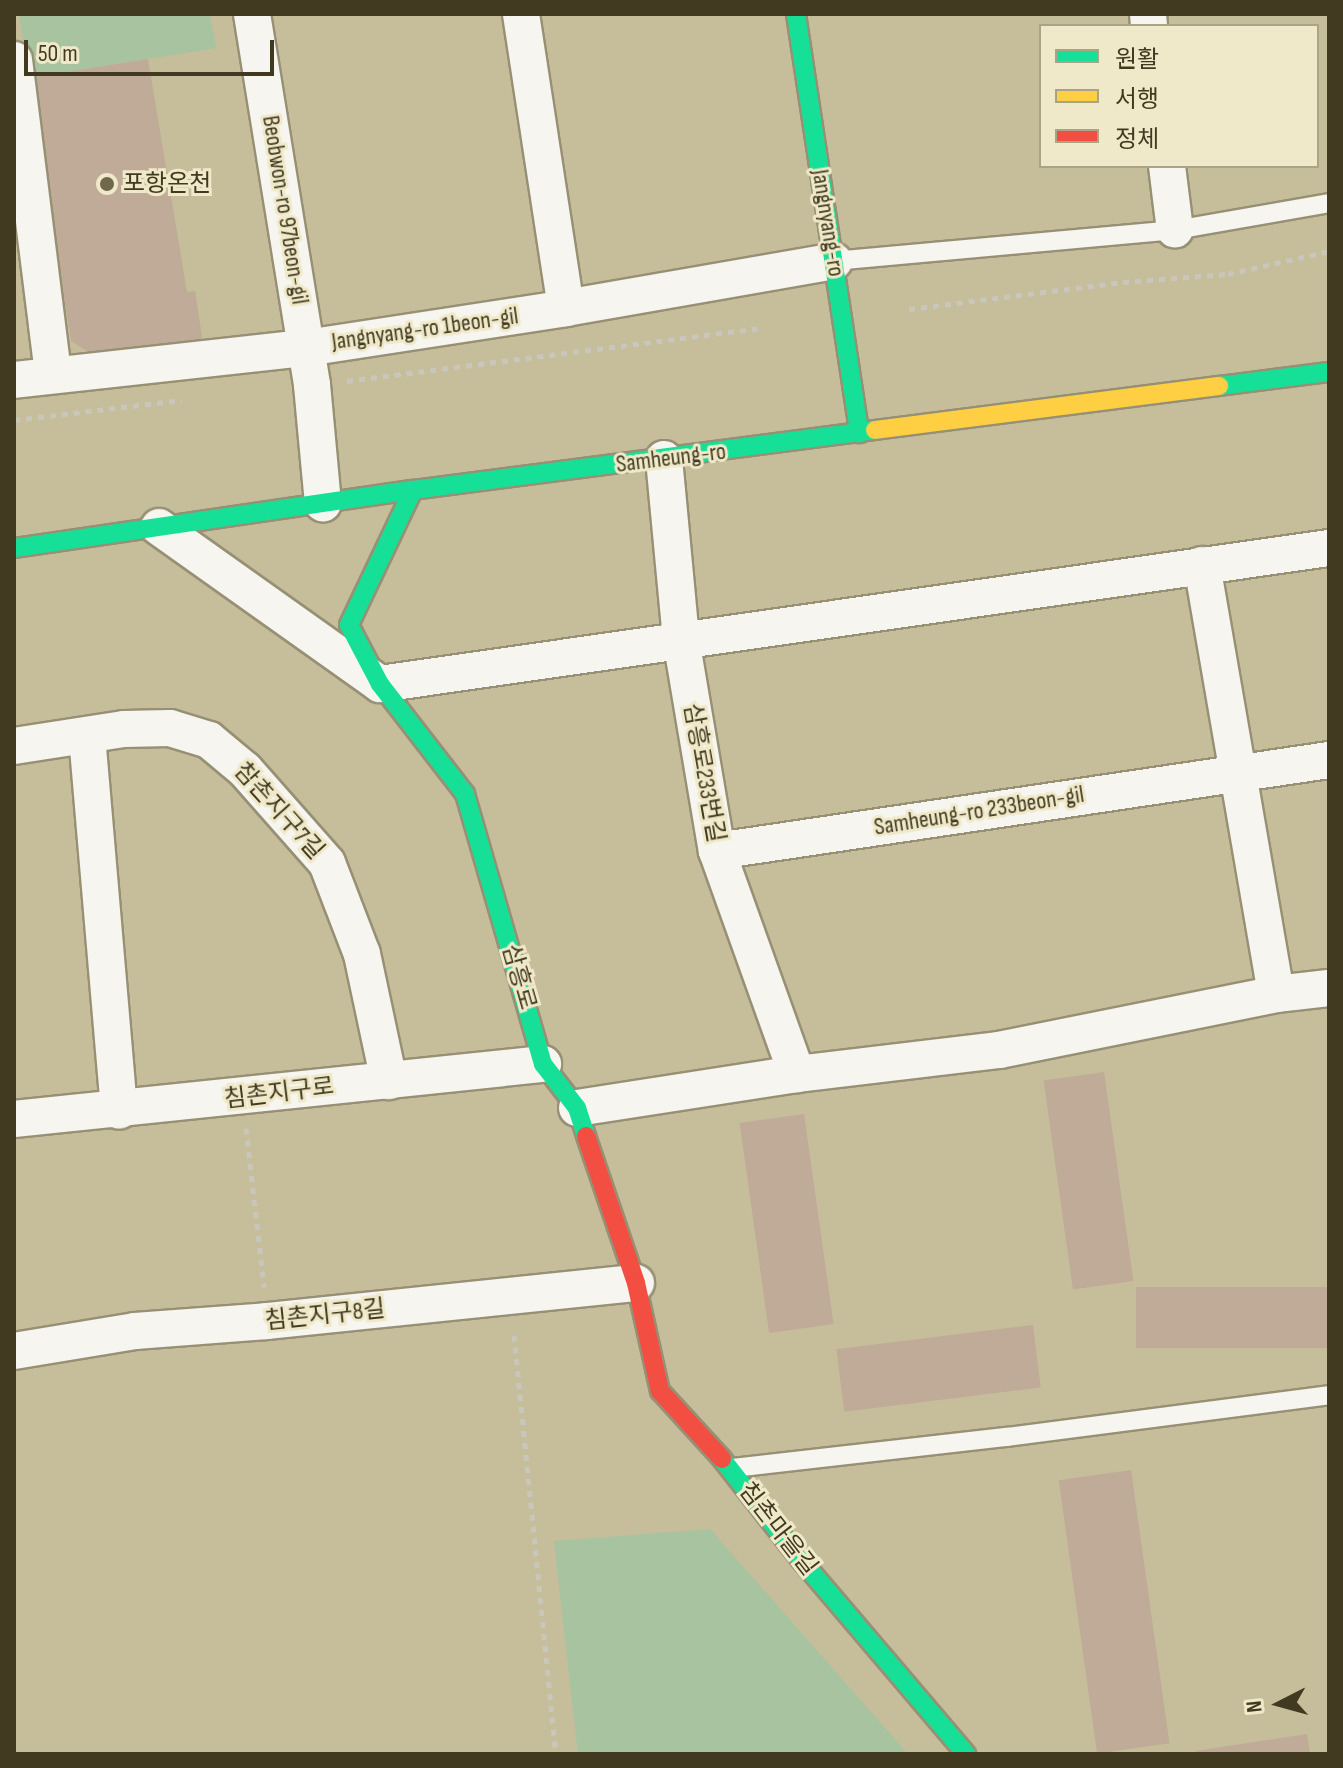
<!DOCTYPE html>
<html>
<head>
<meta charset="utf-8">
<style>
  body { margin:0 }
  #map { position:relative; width:1343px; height:1768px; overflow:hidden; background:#c6bd9a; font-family:"Sofia Sans Condensed","Noto Sans KR",sans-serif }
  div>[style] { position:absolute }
  .green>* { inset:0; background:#a7c39f }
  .building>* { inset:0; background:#bfab97; transform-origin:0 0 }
  .path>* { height:5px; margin-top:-2.5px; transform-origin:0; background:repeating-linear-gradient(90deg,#c9c6bc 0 6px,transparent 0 12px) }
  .roads { filter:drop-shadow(2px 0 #979074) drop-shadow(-2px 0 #979074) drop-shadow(0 2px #979074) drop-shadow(0 -2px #979074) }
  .lane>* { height:18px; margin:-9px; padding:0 9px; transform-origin:9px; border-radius:9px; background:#f6f5f0 }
  .street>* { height:36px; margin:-18px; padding:0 18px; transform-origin:18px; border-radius:18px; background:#f6f5f0 }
  .fast>* { height:18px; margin:-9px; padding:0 9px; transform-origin:9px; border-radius:9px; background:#16e098 }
  .slow>* { height:18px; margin:-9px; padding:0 9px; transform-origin:9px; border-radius:9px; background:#ffcf43 }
  .jam>* { height:18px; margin:-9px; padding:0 9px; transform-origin:9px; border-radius:9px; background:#f24e42 }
  .dots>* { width:22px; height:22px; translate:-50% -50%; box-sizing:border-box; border:4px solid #f0e9c9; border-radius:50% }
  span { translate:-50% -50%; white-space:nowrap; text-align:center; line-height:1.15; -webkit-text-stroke:6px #f0e9c9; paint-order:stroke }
  .poi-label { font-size:24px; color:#413a20 }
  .left { translate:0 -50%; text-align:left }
  .street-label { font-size:24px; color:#413a20 }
  .frame { position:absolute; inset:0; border:16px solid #413a20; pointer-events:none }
  .legend { position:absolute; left:1039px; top:24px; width:280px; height:144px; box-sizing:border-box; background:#f0e9c9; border:2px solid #aaa385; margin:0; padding:10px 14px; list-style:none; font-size:24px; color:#413a20 }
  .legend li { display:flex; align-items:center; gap:16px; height:40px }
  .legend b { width:40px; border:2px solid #aaa385 }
  .north { position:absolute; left:1239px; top:1664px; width:80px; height:80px; -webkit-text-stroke:6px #f0e9c9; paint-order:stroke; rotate:264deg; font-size:22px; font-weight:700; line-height:32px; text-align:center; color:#413a20 }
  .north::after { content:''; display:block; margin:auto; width:28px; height:36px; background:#413a20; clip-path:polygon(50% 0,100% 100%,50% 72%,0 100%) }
  .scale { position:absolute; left:24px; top:40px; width:250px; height:36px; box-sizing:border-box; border:4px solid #413a20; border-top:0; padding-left:10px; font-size:24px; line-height:28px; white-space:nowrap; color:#413a20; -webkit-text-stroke:6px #f0e9c9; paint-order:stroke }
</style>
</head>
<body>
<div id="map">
  <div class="green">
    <i style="clip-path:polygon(19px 14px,210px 14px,216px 48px,29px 78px)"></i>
    <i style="clip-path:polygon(710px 1529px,908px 1754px,578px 1754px,554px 1541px)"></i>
  </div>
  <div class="building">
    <i style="clip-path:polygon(148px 59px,187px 292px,195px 291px,203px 343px,101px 360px,71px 341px,29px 78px)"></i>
    <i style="left:1104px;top:1072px;width:211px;height:61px;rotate:82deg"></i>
    <i style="left:804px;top:1114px;width:212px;height:65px;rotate:82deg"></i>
    <i style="left:1329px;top:1287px;width:61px;height:193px;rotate:90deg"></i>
    <i style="left:1033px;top:1325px;width:63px;height:198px;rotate:83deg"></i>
    <i style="left:1131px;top:1470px;width:276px;height:73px;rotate:82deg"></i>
    <i style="clip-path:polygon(1307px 1734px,1310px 1754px,1197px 1754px,1196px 1751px)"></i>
  </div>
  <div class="path">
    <i style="left:909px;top:309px;width:216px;rotate:-7.2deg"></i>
    <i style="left:1123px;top:282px;width:105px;rotate:-4.4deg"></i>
    <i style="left:1228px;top:274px;width:104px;rotate:-12.8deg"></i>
    <i style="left:347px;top:381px;width:414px;rotate:-7.3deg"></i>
    <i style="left:14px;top:420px;width:169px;rotate:-6.8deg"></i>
    <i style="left:246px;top:1128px;width:160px;rotate:83.5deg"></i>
    <i style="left:514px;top:1335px;width:421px;rotate:84.3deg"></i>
  </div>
  <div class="roads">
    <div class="lane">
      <i style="left:834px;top:261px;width:342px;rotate:-5.2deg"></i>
      <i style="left:1175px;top:230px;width:156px;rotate:-9.9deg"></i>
      <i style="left:733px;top:1468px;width:276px;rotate:-6.5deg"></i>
      <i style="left:1007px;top:1437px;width:325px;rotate:-7.4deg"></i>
    </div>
    <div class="street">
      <i style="left:252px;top:14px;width:376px;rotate:80.8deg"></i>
      <i style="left:312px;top:385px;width:119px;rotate:84.7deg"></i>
      <i style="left:521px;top:14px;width:297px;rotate:81.3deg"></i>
      <i style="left:1148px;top:14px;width:12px;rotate:85deg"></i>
      <i style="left:14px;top:60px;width:317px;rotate:82.9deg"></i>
      <i style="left:1167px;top:166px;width:64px;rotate:82.9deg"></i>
      <i style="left:14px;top:380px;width:294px;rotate:-6.3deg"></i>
      <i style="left:306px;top:348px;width:263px;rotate:-8.7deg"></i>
      <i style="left:566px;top:308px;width:272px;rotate:-9.9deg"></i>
      <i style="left:664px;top:459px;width:181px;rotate:84.6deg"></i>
      <i style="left:681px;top:639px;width:215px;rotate:80.4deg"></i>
      <i style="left:717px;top:851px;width:237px;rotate:70.3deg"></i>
      <i style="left:159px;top:527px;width:271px;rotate:35.4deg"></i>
      <i style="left:380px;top:684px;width:959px;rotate:-8.16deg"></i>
      <i style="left:1202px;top:565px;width:435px;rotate:80.2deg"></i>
      <i style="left:87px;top:736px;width:376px;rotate:85.1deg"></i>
      <i style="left:14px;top:746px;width:111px;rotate:-8.8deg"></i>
      <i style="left:124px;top:729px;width:46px;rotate:-1.2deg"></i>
      <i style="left:170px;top:728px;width:41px;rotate:17.1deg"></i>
      <i style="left:209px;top:740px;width:47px;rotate:39.8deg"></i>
      <i style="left:245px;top:770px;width:124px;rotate:48.6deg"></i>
      <i style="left:327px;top:863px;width:97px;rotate:69deg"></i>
      <i style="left:362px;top:954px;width:130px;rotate:78deg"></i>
      <i style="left:717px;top:851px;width:619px;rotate:-8.46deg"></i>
      <i style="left:577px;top:1108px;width:223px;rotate:-8.8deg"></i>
      <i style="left:797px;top:1074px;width:203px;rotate:-6.8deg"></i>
      <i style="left:999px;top:1050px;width:283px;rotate:-11.4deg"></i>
      <i style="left:1276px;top:994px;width:53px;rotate:-6.5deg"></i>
      <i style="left:14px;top:1119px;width:532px;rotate:-5.94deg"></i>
      <i style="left:14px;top:1351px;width:123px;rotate:-9.4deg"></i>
      <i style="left:135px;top:1331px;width:132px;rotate:-4.3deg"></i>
      <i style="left:267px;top:1321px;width:371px;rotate:-5.9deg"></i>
    </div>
    <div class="fast">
      <i style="left:796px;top:14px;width:424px;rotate:81.4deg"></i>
      <i style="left:1219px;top:386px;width:111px;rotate:-7.3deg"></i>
      <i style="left:413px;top:490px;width:149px;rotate:115.4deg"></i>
      <i style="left:349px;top:625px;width:67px;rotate:62.3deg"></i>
      <i style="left:380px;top:684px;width:139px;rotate:52.3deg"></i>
      <i style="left:465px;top:794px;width:281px;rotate:73.9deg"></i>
      <i style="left:543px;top:1064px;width:56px;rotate:52.3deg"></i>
      <i style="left:577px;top:1108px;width:29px;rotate:72deg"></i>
      <i style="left:14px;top:548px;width:403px;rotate:-8.3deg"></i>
      <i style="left:413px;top:490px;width:466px;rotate:-7.4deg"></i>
      <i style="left:722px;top:1459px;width:128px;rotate:52deg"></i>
      <i style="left:801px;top:1560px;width:255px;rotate:49.6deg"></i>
    </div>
    <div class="slow">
      <i style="left:875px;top:430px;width:347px;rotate:-7.3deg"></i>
    </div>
    <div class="jam">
      <i style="left:586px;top:1136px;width:155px;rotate:71.2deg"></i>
      <i style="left:636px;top:1283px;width:111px;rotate:77.5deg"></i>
      <i style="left:660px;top:1391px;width:92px;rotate:47.6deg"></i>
    </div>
  </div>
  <div class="dots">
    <i style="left:107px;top:184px;background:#70684b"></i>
  </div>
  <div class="poi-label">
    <span class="left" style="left:123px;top:184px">포항온천</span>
  </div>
  <div class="street-label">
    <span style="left:285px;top:210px;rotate:81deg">Beobwon-ro 97beon-gil</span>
    <span style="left:828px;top:223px;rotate:81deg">Jangnyang-ro</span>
    <span style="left:425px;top:329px;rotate:-8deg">Jangnyang-ro 1beon-gil</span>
    <span style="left:671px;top:458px;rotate:-7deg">Samheung-ro</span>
    <span style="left:704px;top:773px;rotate:80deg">삼흥로233번길</span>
    <span style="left:279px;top:811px;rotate:48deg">참촌지구7길</span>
    <span style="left:979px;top:811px;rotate:-9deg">Samheung-ro 233beon-gil</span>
    <span style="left:519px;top:977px;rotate:74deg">삼흥로</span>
    <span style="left:279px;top:1093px;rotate:-7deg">침촌지구로</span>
    <span style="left:325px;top:1315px;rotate:-6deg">침촌지구8길</span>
    <span style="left:778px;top:1529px;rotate:52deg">침촌마을길</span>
  </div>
  <div class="frame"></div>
  <ul class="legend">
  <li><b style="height:10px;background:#16e098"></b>원활</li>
  <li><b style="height:10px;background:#ffcf43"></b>서행</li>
  <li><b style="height:10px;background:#f24e42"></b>정체</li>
  </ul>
  <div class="north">N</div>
  <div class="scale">50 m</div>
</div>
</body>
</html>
